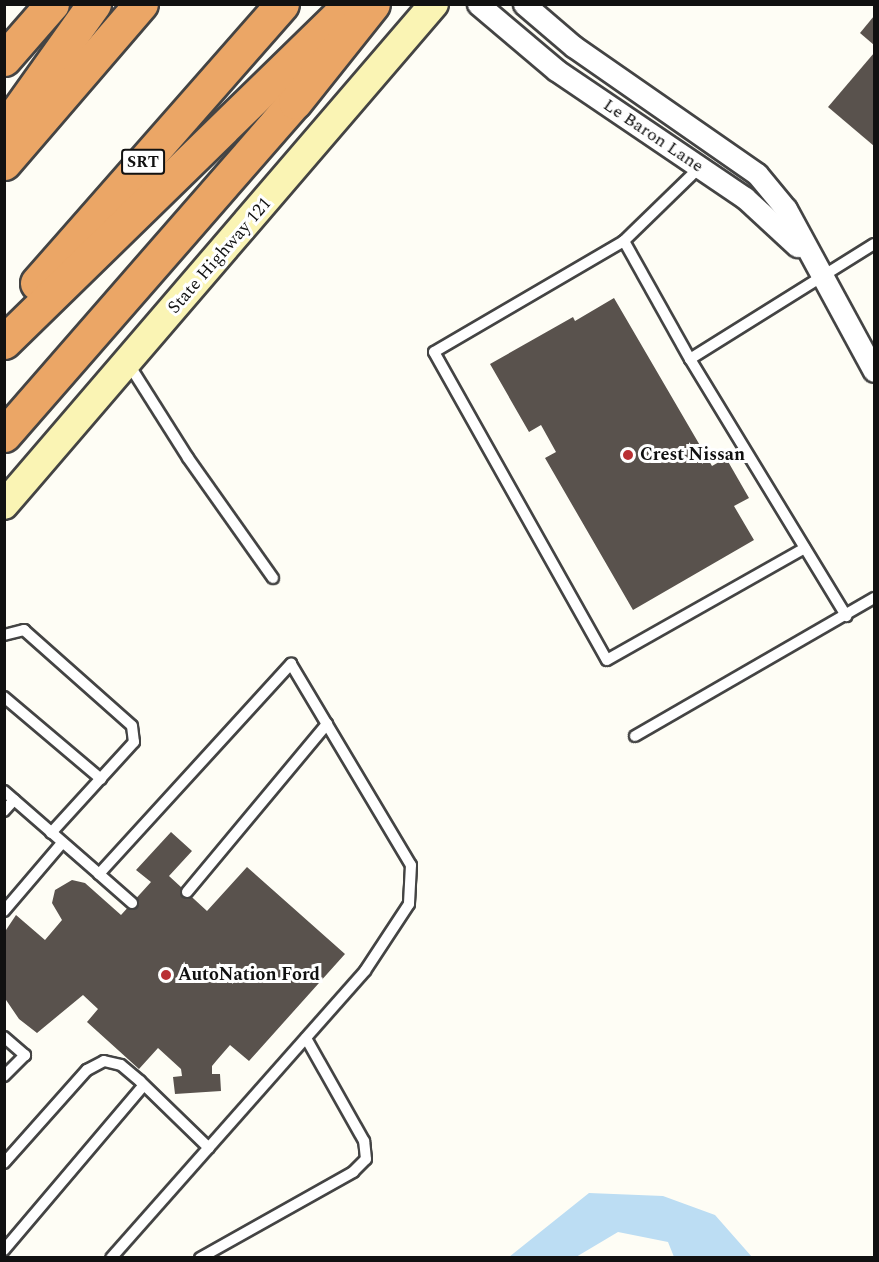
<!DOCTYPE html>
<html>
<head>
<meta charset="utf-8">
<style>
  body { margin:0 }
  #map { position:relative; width:879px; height:1262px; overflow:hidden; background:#fefdf5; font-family:Spectral,serif }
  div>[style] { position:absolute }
  .water>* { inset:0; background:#bcddf3 }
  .building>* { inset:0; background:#59524d }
  .roads { filter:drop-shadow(2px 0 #444) drop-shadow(-2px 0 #444) drop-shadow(0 2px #444) drop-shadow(0 -2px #444) }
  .lane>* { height:10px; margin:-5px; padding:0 5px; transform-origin:5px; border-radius:5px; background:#fff }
  .street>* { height:21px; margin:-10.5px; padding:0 10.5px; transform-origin:10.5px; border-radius:10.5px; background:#fff }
  .secondary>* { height:28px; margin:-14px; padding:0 14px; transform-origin:14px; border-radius:14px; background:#faf4b4 }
  .highway>* { height:33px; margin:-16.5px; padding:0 16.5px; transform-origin:16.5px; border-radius:16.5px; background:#eba666 }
  .dots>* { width:16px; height:16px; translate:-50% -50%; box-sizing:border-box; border:3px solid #fff; border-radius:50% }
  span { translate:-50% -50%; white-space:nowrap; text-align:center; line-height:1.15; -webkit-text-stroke:6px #fff; paint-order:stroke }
  .shield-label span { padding:2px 4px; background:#fff; border:2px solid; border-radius:4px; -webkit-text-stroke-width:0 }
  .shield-label { font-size:16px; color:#111; font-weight:700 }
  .street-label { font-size:18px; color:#111 }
  .poi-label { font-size:18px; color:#111; font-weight:700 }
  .left { translate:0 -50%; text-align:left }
  .frame { position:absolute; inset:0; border:6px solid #111; pointer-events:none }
</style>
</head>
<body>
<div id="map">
  <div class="water">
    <i style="clip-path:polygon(589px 1193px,663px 1196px,715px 1215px,752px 1257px,674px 1257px,668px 1242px,618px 1232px,576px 1257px,509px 1257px)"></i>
  </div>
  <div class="building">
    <i style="clip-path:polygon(874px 16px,874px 45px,860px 33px)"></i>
    <i style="clip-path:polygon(874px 53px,874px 146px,828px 107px)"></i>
    <i style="clip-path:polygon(614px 298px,712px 466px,726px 458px,749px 498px,734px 506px,754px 540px,633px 610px,545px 458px,556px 452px,541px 425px,529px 432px,490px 364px,573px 317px,575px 321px)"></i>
    <i style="clip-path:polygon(171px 832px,192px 851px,169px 876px,207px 911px,247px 867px,345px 954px,249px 1061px,230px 1045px,217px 1060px,212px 1066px,212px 1074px,220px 1074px,221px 1091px,175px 1094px,173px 1077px,182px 1076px,181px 1069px,158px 1048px,139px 1069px,87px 1022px,98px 1009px,83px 995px,37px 1033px,19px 1019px,4px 997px,4px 933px,16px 915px,45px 940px,62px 920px,52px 903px,55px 890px,72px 880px,85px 883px,121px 915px,151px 882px,136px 870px)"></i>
  </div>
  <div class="roads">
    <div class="lane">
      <i style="left:700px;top:167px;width:106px;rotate:135.8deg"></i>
      <i style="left:624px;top:241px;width:220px;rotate:149.7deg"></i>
      <i style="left:434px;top:352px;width:353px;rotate:60.7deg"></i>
      <i style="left:607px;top:660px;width:227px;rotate:-29.5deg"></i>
      <i style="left:624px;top:241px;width:135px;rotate:60.8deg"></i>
      <i style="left:690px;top:359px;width:301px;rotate:58.7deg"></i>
      <i style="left:690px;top:359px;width:217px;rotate:-32deg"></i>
      <i style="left:128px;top:363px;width:112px;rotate:57.7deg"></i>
      <i style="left:188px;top:458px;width:147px;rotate:54.7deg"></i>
      <i style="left:4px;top:635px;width:21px;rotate:-14deg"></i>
      <i style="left:24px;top:630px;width:144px;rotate:41.6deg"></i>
      <i style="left:132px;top:726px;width:16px;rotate:83deg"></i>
      <i style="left:134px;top:742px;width:123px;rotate:132.4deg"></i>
      <i style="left:4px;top:697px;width:127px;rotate:40.2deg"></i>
      <i style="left:635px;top:736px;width:276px;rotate:-30deg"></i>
      <i style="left:4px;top:791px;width:126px;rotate:41.1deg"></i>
      <i style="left:99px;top:874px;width:285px;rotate:-47.6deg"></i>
      <i style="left:291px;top:664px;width:234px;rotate:59.2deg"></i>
      <i style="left:411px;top:865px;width:39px;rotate:93deg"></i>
      <i style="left:409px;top:904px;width:80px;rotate:123.3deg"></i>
      <i style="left:365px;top:971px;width:383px;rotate:131.5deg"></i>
      <i style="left:4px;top:811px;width:15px;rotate:-48deg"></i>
      <i style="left:99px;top:874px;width:44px;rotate:41.3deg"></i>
      <i style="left:187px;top:892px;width:219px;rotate:-50.2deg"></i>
      <i style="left:4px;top:911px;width:89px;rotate:-49.5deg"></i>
      <i style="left:4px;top:1037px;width:28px;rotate:41deg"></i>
      <i style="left:25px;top:1055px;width:30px;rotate:135deg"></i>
      <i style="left:4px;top:1163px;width:125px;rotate:-48.3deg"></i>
      <i style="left:87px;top:1070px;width:19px;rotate:-28deg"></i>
      <i style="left:104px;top:1061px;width:17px;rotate:13deg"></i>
      <i style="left:121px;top:1065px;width:25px;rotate:40deg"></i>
      <i style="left:140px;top:1081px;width:96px;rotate:44.2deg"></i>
      <i style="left:4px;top:1250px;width:216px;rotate:-49.7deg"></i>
      <i style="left:200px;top:1258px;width:176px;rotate:-29.3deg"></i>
      <i style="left:353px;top:1172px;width:18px;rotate:-45deg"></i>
      <i style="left:366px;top:1159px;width:18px;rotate:-96deg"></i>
      <i style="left:364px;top:1141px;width:118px;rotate:-119.4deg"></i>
    </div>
    <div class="street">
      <i style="left:478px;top:4px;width:102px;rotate:40.2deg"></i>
      <i style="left:556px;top:70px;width:228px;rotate:34.1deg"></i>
      <i style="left:745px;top:198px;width:71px;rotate:42.7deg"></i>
      <i style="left:524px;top:4px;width:65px;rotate:40.6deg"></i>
      <i style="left:573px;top:46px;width:224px;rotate:34.8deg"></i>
      <i style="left:757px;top:174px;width:45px;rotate:50.4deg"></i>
      <i style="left:786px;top:209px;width:184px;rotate:61.5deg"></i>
    </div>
    <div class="secondary">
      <i style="left:4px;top:505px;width:660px;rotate:-49.36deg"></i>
    </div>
    <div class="highway">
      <i style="left:4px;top:59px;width:73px;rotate:-48.9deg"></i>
      <i style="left:4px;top:130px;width:155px;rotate:-54.5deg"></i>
      <i style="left:4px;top:163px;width:210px;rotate:-49.3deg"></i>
      <i style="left:37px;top:283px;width:371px;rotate:-48.7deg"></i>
      <i style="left:4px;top:342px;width:484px;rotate:-44.3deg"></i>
      <i style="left:4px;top:435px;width:442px;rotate:-48.9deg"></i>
      <i style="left:295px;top:102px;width:125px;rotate:-51.5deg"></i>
    </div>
  </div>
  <div class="dots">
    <i style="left:628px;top:455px;background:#b93033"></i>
    <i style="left:166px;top:975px;background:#b93033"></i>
  </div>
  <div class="shield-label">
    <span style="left:143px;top:162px">SRT</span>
  </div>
  <div class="street-label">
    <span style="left:653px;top:136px;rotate:34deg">Le Baron Lane</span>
    <span style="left:220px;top:256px;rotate:-49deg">State Highway 121</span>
  </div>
  <div class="poi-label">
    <span class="left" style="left:640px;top:455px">Crest Nissan</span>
    <span class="left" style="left:178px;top:975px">AutoNation Ford</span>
  </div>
  <div class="frame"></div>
</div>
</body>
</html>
